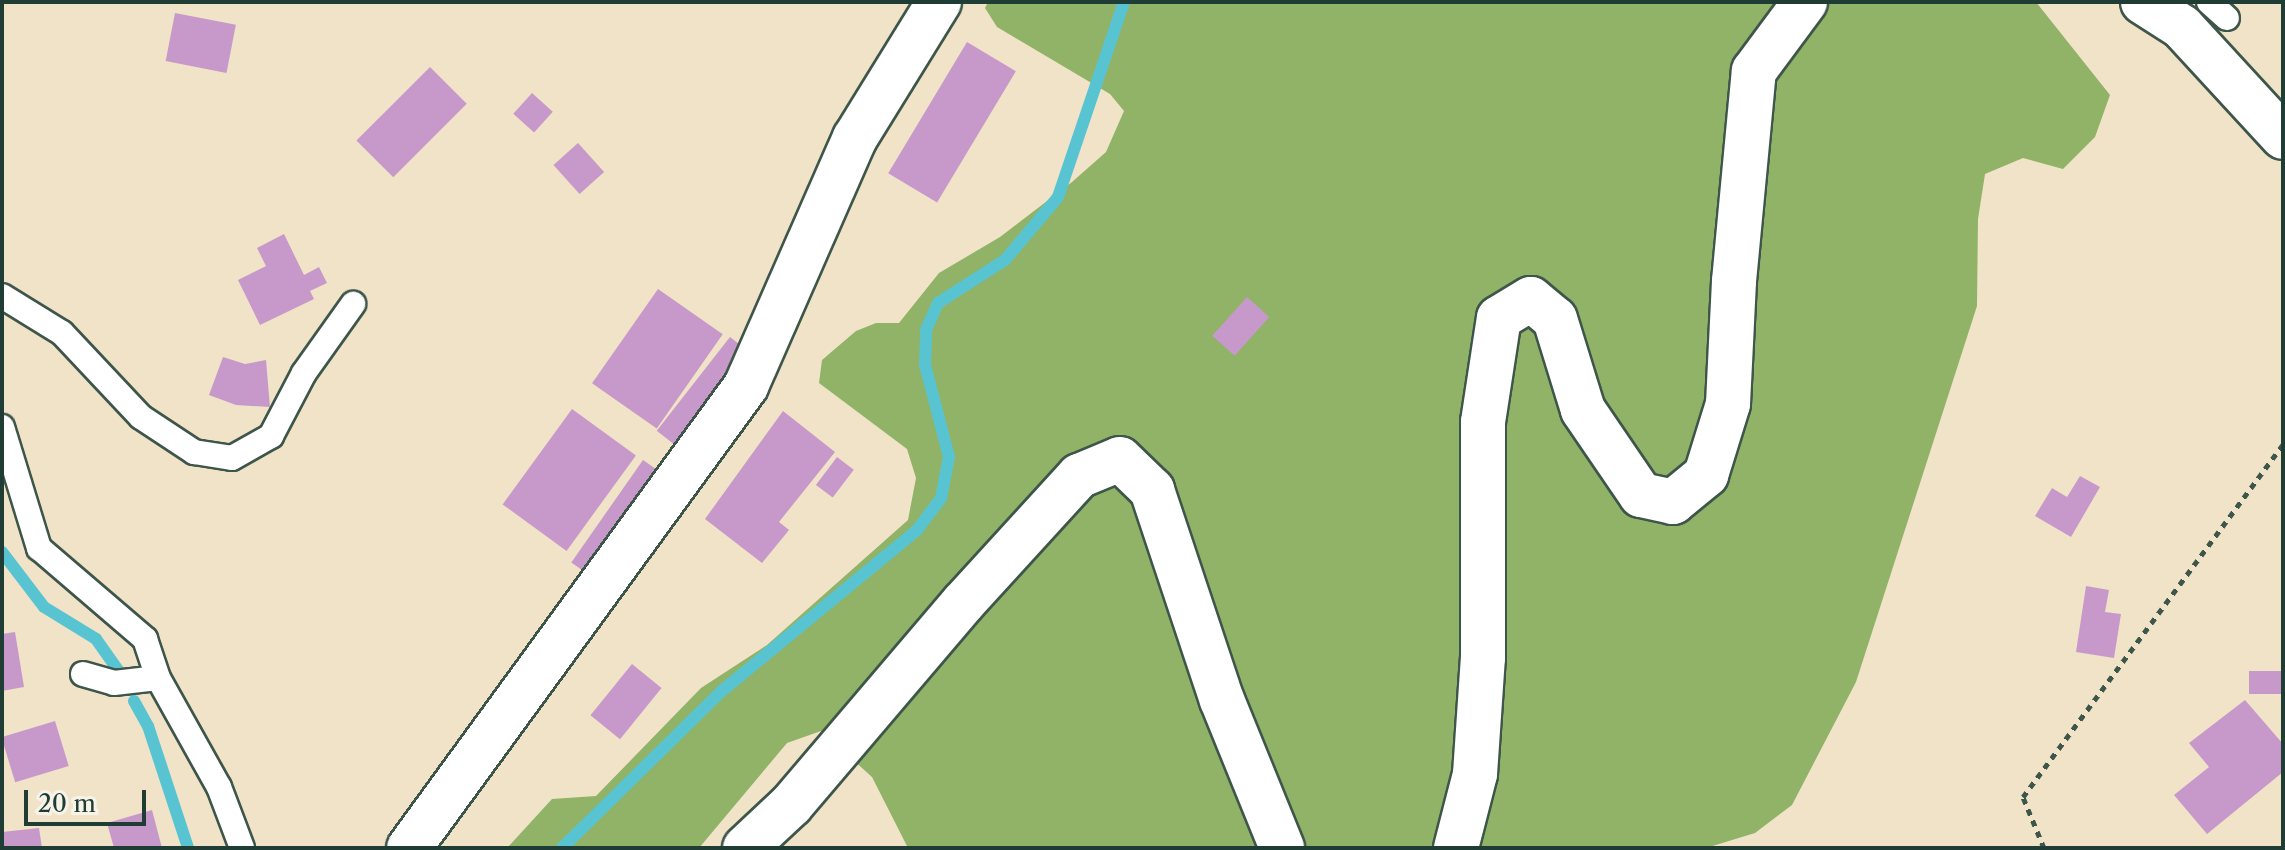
<!DOCTYPE html>
<html>
<head>
<meta charset="utf-8">
<style>
  body { margin:0 }
  #map { position:relative; width:2285px; height:850px; overflow:hidden; background:#f0e3c8; font-family:"Libre Caslon Text",serif }
  div>[style] { position:absolute }
  .forest>* { inset:0; background:#90b368 }
  .stream>* { height:12px; margin:-6px; padding:0 6px; transform-origin:6px; border-radius:6px; background:#58c4d2 }
  .building>* { inset:0; background:#c799ca; transform-origin:0 0 }
  .path>* { height:5px; margin-top:-2.5px; transform-origin:0; background:repeating-linear-gradient(90deg,#3e564a 0 6px,transparent 0 12px) }
  .roads { filter:drop-shadow(2px 0 #3e564a) drop-shadow(-2px 0 #3e564a) drop-shadow(0 2px #3e564a) drop-shadow(0 -2px #3e564a) }
  .service>* { height:24px; margin:-12px; padding:0 12px; transform-origin:12px; border-radius:12px; background:#fff }
  .minor>* { height:44px; margin:-22px; padding:0 22px; transform-origin:22px; border-radius:22px; background:#fff }
  .tertiary>* { height:44px; margin:-22px; padding:0 22px; transform-origin:22px; border-radius:22px; background:#fff }
  span { translate:-50% -50%; white-space:nowrap; text-align:center; line-height:1.15; -webkit-text-stroke:7px #f7f3e8; paint-order:stroke }
  .frame { position:absolute; inset:0; border:4px solid #1f3d34; pointer-events:none }
  .scale { position:absolute; left:24px; top:790px; width:122px; height:36px; box-sizing:border-box; border:4px solid #1f3d34; border-top:0; padding-left:10px; font-size:24px; line-height:28px; white-space:nowrap; color:#1f3d34; -webkit-text-stroke:6px #f7f3e8; paint-order:stroke }
</style>
</head>
<body>
<div id="map">
  <div class="forest">
    <i style="clip-path:polygon(988px 2px,2036px 2px,2110px 95px,2095px 137px,2063px 169px,2023px 158px,1985px 174px,1978px 219px,1977px 306px,1856px 682px,1792px 805px,1755px 833px,1706px 848px,908px 848px,872px 777px,821px 731px,787px 743px,699px 848px,507px 848px,552px 799px,596px 796px,701px 688px,767px 645px,908px 520px,916px 478px,907px 449px,819px 383px,822px 360px,856px 331px,876px 323px,899px 323px,939px 273px,1000px 237px,1072px 182px,1106px 152px,1124px 111px,1110px 94px,997px 27px,985px 8px)"></i>
  </div>
  <div class="stream">
    <i style="left:2px;top:552px;width:69px;rotate:52.6deg"></i>
    <i style="left:44px;top:607px;width:61px;rotate:31.6deg"></i>
    <i style="left:96px;top:639px;width:42px;rotate:54.8deg"></i>
    <i style="left:134px;top:701px;width:29px;rotate:61deg"></i>
    <i style="left:148px;top:726px;width:128px;rotate:71.8deg"></i>
    <i style="left:562px;top:848px;width:226px;rotate:-44.5deg"></i>
    <i style="left:723px;top:690px;width:251px;rotate:-39.5deg"></i>
    <i style="left:917px;top:530px;width:40px;rotate:-53deg"></i>
    <i style="left:941px;top:498px;width:42px;rotate:-79deg"></i>
    <i style="left:949px;top:457px;width:95px;rotate:-104.6deg"></i>
    <i style="left:925px;top:365px;width:35px;rotate:-88deg"></i>
    <i style="left:926px;top:330px;width:30px;rotate:-66deg"></i>
    <i style="left:938px;top:303px;width:80px;rotate:-32.7deg"></i>
    <i style="left:1005px;top:260px;width:82px;rotate:-49.9deg"></i>
    <i style="left:1058px;top:197px;width:206px;rotate:-71.3deg"></i>
  </div>
  <div class="building">
    <i style="left:175px;top:13px;width:62px;height:49px;rotate:11deg"></i>
    <i style="left:967px;top:42px;width:57px;height:153px;rotate:31deg"></i>
    <i style="left:430px;top:67px;width:52px;height:104px;rotate:45deg"></i>
    <i style="left:532px;top:93px;width:28px;height:28px;rotate:42deg"></i>
    <i style="left:578px;top:143px;width:39px;height:33px;rotate:48deg"></i>
    <i style="clip-path:polygon(284px 234px,304px 275px,319px 267px,327px 283px,310px 291px,314px 299px,260px 325px,238px 280px,266px 266px,257px 248px)"></i>
    <i style="left:658px;top:289px;width:79px;height:115px;rotate:35deg"></i>
    <i style="left:1247px;top:297px;width:30px;height:52px;rotate:42deg"></i>
    <i style="left:730px;top:337px;width:24px;height:119px;rotate:38deg"></i>
    <i style="clip-path:polygon(223px 357px,245px 364px,266px 360px,270px 407px,236px 405px,209px 395px)"></i>
    <i style="left:572px;top:409px;width:79px;height:118px;rotate:36deg"></i>
    <i style="clip-path:polygon(783px 411px,835px 452px,779px 522px,789px 530px,762px 563px,705px 519px)"></i>
    <i style="left:837px;top:457px;width:21px;height:35px;rotate:37deg"></i>
    <i style="left:643px;top:460px;width:24px;height:125px;rotate:35deg"></i>
    <i style="clip-path:polygon(2080px 476px,2100px 487px,2071px 537px,2035px 516px,2052px 488px,2067px 497px)"></i>
    <i style="clip-path:polygon(2086px 586px,2109px 590px,2105px 612px,2121px 614px,2114px 658px,2076px 652px)"></i>
    <i style="clip-path:polygon(15px 632px,24px 687px,2px 691px,2px 634px)"></i>
    <i style="left:632px;top:664px;width:38px;height:66px;rotate:39deg"></i>
    <i style="left:2283px;top:671px;width:23px;height:34px;rotate:90deg"></i>
    <i style="clip-path:polygon(2245px 700px,2283px 744px,2283px 772px,2207px 834px,2174px 795px,2209px 767px,2189px 743px)"></i>
    <i style="left:55px;top:721px;width:47px;height:56px;rotate:73deg"></i>
    <i style="clip-path:polygon(152px 810px,162px 848px,114px 848px,107px 823px)"></i>
    <i style="clip-path:polygon(39px 828px,42px 848px,2px 848px,2px 832px)"></i>
  </div>
  <div class="path">
    <i style="left:2044px;top:848px;width:55px;rotate:-112.4deg"></i>
    <i style="left:2023px;top:797px;width:438px;rotate:-53.6deg"></i>
  </div>
  <div class="roads">
    <div class="service">
      <i style="left:2209px;top:2px;width:24px;rotate:42deg"></i>
      <i style="left:2px;top:296px;width:70px;rotate:31.7deg"></i>
      <i style="left:62px;top:333px;width:115px;rotate:46.8deg"></i>
      <i style="left:141px;top:417px;width:64px;rotate:33.4deg"></i>
      <i style="left:194px;top:452px;width:38px;rotate:9deg"></i>
      <i style="left:232px;top:458px;width:45px;rotate:-29.4deg"></i>
      <i style="left:271px;top:436px;width:71px;rotate:-62.4deg"></i>
      <i style="left:304px;top:373px;width:85px;rotate:-54.6deg"></i>
      <i style="left:2px;top:427px;width:127px;rotate:73deg"></i>
      <i style="left:39px;top:548px;width:140px;rotate:40.6deg"></i>
      <i style="left:145px;top:639px;width:41px;rotate:71.6deg"></i>
      <i style="left:158px;top:678px;width:125px;rotate:60.8deg"></i>
      <i style="left:219px;top:787px;width:65px;rotate:69.3deg"></i>
      <i style="left:83px;top:674px;width:32px;rotate:16deg"></i>
      <i style="left:114px;top:683px;width:44px;rotate:-6.5deg"></i>
    </div>
    <div class="minor">
      <i style="left:2143px;top:2px;width:46px;rotate:32.7deg"></i>
      <i style="left:2182px;top:27px;width:149px;rotate:47.4deg"></i>
      <i style="left:745px;top:848px;width:63px;rotate:-43.1deg"></i>
      <i style="left:791px;top:805px;width:265px;rotate:-49.6deg"></i>
      <i style="left:963px;top:603px;width:172px;rotate:-47.6deg"></i>
      <i style="left:1079px;top:476px;width:44px;rotate:-22.5deg"></i>
      <i style="left:1120px;top:459px;width:45px;rotate:44.1deg"></i>
      <i style="left:1152px;top:490px;width:221px;rotate:71.6deg"></i>
      <i style="left:1222px;top:700px;width:160px;rotate:67.9deg"></i>
      <i style="left:1456px;top:848px;width:76px;rotate:-75.6deg"></i>
      <i style="left:1475px;top:774px;width:116px;rotate:-86.1deg"></i>
      <i style="left:1483px;top:658px;width:236px;rotate:-90deg"></i>
      <i style="left:1483px;top:422px;width:105px;rotate:-81.3deg"></i>
      <i style="left:1499px;top:318px;width:37px;rotate:-31deg"></i>
      <i style="left:1531px;top:299px;width:31px;rotate:40deg"></i>
      <i style="left:1555px;top:319px;width:95px;rotate:72.9deg"></i>
      <i style="left:1583px;top:410px;width:103px;rotate:55.7deg"></i>
      <i style="left:1641px;top:495px;width:33px;rotate:12deg"></i>
      <i style="left:1673px;top:502px;width:43px;rotate:-39.3deg"></i>
      <i style="left:1706px;top:475px;width:74px;rotate:-72.8deg"></i>
      <i style="left:1728px;top:404px;width:123px;rotate:-87.2deg"></i>
      <i style="left:1734px;top:281px;width:211px;rotate:-84.6deg"></i>
      <i style="left:1754px;top:71px;width:86px;rotate:-53.5deg"></i>
    </div>
    <div class="tertiary">
      <i style="left:409px;top:848px;width:572px;rotate:-53.89deg"></i>
      <i style="left:746px;top:386px;width:271px;rotate:-66.3deg"></i>
      <i style="left:855px;top:138px;width:160px;rotate:-58.3deg"></i>
    </div>
  </div>
  <div class="frame"></div>
  <div class="scale">20 m</div>
</div>
</body>
</html>
